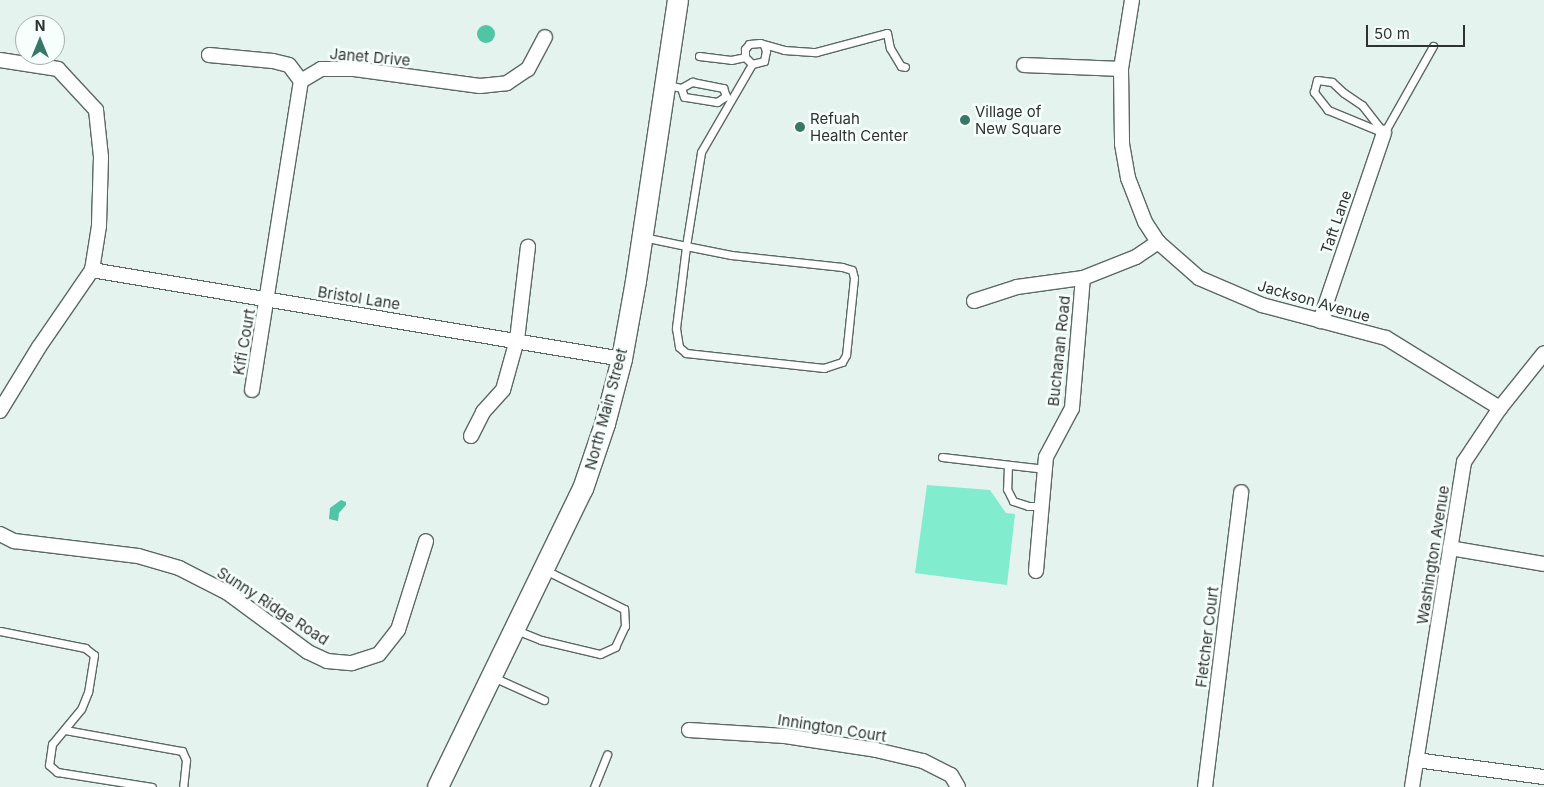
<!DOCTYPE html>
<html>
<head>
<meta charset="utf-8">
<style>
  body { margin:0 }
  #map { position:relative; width:1544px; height:787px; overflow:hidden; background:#e5f3ee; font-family:Inter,sans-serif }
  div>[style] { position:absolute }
  .green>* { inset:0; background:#82ecce }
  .water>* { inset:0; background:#50c5a6 }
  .round { border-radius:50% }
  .roads { filter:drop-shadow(1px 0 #5c6864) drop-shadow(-1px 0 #5c6864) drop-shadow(0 1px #5c6864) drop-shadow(0 -1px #5c6864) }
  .lane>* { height:7px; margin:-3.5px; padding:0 3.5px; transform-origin:3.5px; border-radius:3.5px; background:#fff }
  .street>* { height:14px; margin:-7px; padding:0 7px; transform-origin:7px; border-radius:7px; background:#fff }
  .secondary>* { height:20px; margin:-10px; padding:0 10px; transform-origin:10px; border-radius:10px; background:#fff }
  .dots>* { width:14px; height:14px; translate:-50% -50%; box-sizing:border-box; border:2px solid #f7fffc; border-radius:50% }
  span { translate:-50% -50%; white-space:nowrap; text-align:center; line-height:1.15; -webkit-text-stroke:5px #f7fffc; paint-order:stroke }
  .street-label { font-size:15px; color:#2e3331 }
  .poi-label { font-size:15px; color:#2e3331 }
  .left { translate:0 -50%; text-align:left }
  .north { position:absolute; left:15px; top:15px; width:50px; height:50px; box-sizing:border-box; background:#f7fffc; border:1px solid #a7adab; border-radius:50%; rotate:0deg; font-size:14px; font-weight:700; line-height:20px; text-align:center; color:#2e3331 }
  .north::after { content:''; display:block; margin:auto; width:18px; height:22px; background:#387866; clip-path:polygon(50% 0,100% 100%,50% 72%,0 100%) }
  .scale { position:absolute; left:1366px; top:25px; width:99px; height:22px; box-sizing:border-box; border:2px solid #2e3331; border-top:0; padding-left:6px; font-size:15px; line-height:18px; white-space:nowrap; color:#2e3331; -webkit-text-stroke:4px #f7fffc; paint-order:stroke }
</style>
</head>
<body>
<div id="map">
  <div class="green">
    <i style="clip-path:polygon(927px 485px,990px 490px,1006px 513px,1015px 514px,1007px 585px,915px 573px)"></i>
  </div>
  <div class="water">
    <i class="round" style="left:477px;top:25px;width:18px;height:18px"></i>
    <i style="clip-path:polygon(341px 500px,346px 502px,346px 505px,339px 513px,338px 521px,329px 519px,330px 508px)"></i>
  </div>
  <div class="roads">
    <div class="lane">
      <i style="left:699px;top:56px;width:32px;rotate:7deg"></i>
      <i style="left:731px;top:60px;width:14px;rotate:-12deg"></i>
      <i style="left:752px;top:64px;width:12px;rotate:-14deg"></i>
      <i style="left:764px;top:61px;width:10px;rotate:-79deg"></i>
      <i style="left:766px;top:51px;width:6px;rotate:-108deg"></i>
      <i style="left:1317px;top:80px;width:15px;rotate:8deg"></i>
      <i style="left:1332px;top:82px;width:16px;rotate:43deg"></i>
      <i style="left:1344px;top:93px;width:22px;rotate:34deg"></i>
      <i style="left:1362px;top:105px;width:36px;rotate:52deg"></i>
      <i style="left:1384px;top:133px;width:61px;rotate:-157.7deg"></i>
      <i style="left:1328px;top:110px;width:23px;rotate:-128deg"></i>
      <i style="left:1314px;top:92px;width:12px;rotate:-76deg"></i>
      <i style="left:668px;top:85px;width:13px;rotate:13deg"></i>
      <i style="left:681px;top:88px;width:13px;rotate:-29deg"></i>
      <i style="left:692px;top:82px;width:32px;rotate:11deg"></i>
      <i style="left:723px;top:88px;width:9px;rotate:69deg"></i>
      <i style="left:726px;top:96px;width:11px;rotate:146deg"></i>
      <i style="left:717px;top:102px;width:33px;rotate:-171deg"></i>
      <i style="left:684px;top:97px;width:9px;rotate:-108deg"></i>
      <i style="left:1384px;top:133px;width:100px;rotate:-60.6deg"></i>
      <i style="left:643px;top:237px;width:44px;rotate:11.8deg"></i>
      <i style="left:686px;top:246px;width:95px;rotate:-80.9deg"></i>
      <i style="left:701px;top:152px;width:102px;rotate:-59.9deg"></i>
      <i style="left:752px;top:64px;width:10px;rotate:-135deg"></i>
      <i style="left:745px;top:57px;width:8px;rotate:-90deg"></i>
      <i style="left:745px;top:49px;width:6px;rotate:-51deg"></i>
      <i style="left:749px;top:44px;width:11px;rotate:-5deg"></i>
      <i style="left:760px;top:43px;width:25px;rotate:16deg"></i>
      <i style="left:784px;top:50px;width:32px;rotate:4deg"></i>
      <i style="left:816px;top:52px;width:73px;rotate:-15deg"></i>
      <i style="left:887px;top:33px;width:15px;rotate:79deg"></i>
      <i style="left:890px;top:48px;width:21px;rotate:59deg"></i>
      <i style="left:901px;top:66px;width:4px;rotate:14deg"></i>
      <i style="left:686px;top:246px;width:46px;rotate:11.3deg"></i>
      <i style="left:731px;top:255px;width:112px;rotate:6.2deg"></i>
      <i style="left:842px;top:267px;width:10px;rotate:17deg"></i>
      <i style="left:852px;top:270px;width:8px;rotate:76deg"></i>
      <i style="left:854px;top:278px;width:77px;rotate:95.9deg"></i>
      <i style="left:846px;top:355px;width:8px;rotate:120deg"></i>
      <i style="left:842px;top:362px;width:19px;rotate:162deg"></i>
      <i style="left:824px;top:368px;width:139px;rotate:-173.8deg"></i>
      <i style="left:686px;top:353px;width:9px;rotate:-139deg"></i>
      <i style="left:679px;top:347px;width:19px;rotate:-99deg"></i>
      <i style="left:676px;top:328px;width:83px;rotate:-83deg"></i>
      <i style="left:942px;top:457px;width:104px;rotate:6.6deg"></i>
      <i style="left:1008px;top:465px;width:24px;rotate:92deg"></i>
      <i style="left:1007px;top:489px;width:13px;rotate:63deg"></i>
      <i style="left:1013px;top:501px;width:16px;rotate:18deg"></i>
      <i style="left:1028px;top:506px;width:14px"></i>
      <i style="left:516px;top:630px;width:27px;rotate:22deg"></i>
      <i style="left:541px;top:640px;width:61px;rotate:13.3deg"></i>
      <i style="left:600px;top:654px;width:17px;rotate:-25deg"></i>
      <i style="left:615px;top:647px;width:23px;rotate:-65deg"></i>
      <i style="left:625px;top:626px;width:17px;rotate:-93deg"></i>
      <i style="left:624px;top:609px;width:88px;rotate:-153.7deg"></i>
      <i style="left:0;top:631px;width:87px;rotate:11.3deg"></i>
      <i style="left:85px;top:648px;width:11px;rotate:38deg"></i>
      <i style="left:94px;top:655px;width:37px;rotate:99deg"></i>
      <i style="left:88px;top:692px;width:18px;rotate:112deg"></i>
      <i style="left:81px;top:709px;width:45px;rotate:129.6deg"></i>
      <i style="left:52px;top:744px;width:21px;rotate:98deg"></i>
      <i style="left:49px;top:765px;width:11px;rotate:41deg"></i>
      <i style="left:57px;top:772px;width:96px;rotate:9deg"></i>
      <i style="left:493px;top:677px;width:56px;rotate:24.3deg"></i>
      <i style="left:65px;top:730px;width:119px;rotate:10.2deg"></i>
      <i style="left:182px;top:751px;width:10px;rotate:66deg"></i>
      <i style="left:186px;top:760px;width:27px;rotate:96deg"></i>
      <i style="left:594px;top:787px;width:35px;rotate:-68deg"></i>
    </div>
    <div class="street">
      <i style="left:1132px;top:0;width:70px;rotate:99.1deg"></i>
      <i style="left:1121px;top:69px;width:75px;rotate:89.2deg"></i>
      <i style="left:1122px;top:144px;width:35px;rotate:80deg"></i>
      <i style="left:1128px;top:178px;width:47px;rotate:68.9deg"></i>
      <i style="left:1145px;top:222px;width:24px;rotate:57deg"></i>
      <i style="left:1158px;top:242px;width:55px;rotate:41.3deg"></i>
      <i style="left:1199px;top:278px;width:69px;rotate:23.2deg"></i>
      <i style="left:1262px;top:305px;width:128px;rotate:14.9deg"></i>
      <i style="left:1386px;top:338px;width:134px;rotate:31.6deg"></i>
      <i style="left:209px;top:55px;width:64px;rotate:5.4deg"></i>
      <i style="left:273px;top:61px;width:16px;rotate:14deg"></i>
      <i style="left:289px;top:65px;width:20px;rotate:53deg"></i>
      <i style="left:0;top:60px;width:59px;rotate:8.8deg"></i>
      <i style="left:58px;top:69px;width:56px;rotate:47.2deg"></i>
      <i style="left:96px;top:110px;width:47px;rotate:83.9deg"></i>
      <i style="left:101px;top:157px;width:69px;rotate:91.7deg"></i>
      <i style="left:99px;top:226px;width:45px;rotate:99deg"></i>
      <i style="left:92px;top:270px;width:93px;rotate:124.5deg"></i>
      <i style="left:39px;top:347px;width:75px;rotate:121.4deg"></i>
      <i style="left:1024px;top:65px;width:97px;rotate:2.4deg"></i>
      <i style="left:301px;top:81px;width:23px;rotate:-31deg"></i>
      <i style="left:321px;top:69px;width:33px"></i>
      <i style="left:354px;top:69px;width:127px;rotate:7.7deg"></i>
      <i style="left:480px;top:86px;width:27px;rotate:-6deg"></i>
      <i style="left:507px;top:83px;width:25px;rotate:-34deg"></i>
      <i style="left:528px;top:69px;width:36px;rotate:-62deg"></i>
      <i style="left:92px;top:270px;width:537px;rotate:9.53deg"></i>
      <i style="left:974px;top:301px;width:45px;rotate:-18deg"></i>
      <i style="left:1017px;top:287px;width:67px;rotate:-7.8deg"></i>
      <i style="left:1083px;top:278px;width:57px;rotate:-21.6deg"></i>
      <i style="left:1136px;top:257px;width:27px;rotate:-34deg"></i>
      <i style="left:1320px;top:321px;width:199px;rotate:-71.2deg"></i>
      <i style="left:252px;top:390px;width:313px;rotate:-81deg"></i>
      <i style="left:471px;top:436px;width:27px;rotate:-63deg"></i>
      <i style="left:483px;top:412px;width:30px;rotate:-48deg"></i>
      <i style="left:503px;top:390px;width:52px;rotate:-74.4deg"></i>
      <i style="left:517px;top:340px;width:94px;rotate:-83.3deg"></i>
      <i style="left:0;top:534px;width:16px;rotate:27deg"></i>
      <i style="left:14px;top:541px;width:125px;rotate:6.9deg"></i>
      <i style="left:138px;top:556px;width:43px;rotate:16.3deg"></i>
      <i style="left:179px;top:568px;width:55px;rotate:27deg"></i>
      <i style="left:228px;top:593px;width:99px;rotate:36.4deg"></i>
      <i style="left:308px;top:652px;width:21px;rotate:25deg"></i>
      <i style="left:327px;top:661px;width:25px;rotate:5deg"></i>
      <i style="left:352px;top:663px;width:28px;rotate:-18deg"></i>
      <i style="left:379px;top:654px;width:31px;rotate:-52deg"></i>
      <i style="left:398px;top:630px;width:93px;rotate:-72.5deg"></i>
      <i style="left:1450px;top:548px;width:95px;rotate:9.7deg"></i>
      <i style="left:1036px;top:571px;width:114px;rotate:-85deg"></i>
      <i style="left:1046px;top:457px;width:55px;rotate:-62deg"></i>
      <i style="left:1072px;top:408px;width:130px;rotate:-85.2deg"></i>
      <i style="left:689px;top:730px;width:96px;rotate:3.6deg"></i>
      <i style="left:785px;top:736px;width:92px;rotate:8.7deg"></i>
      <i style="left:876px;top:750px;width:48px;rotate:13.2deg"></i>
      <i style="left:923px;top:761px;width:31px;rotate:27deg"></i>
      <i style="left:951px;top:775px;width:14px;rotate:60deg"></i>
      <i style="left:1416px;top:760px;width:129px;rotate:7.6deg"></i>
      <i style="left:1205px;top:787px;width:297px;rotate:-83deg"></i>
      <i style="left:1412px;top:787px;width:329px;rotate:-80.9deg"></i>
      <i style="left:1464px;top:462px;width:65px;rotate:-56.3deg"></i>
      <i style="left:1500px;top:408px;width:70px;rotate:-51.3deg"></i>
    </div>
    <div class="secondary">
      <i style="left:438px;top:787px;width:331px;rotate:-64.1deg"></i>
      <i style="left:583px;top:489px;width:69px;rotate:-71.3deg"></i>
      <i style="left:605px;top:424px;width:67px;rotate:-75.3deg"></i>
      <i style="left:622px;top:359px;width:79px;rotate:-79.8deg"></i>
      <i style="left:636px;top:281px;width:284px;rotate:-81.5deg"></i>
    </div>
  </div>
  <div class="dots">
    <i style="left:965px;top:120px;background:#387866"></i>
    <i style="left:800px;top:127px;background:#387866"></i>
  </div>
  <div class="street-label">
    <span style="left:370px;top:57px;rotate:5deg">Janet Drive</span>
    <span style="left:1336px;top:222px;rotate:-71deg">Taft Lane</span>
    <span style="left:359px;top:298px;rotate:9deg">Bristol Lane</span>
    <span style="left:1314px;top:301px;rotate:16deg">Jackson Avenue</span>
    <span style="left:244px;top:342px;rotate:-80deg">Kifi Court</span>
    <span style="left:1059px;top:351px;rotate:-84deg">Buchanan Road</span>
    <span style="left:606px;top:409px;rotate:-75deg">North Main Street</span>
    <span style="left:1433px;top:555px;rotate:-81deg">Washington Avenue</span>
    <span style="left:273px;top:606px;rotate:33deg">Sunny Ridge Road</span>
    <span style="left:1207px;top:637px;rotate:-83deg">Fletcher Court</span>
    <span style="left:832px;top:728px;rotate:9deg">Innington Court</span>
  </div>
  <div class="poi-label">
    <span class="left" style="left:975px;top:120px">Village of<br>New Square</span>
    <span class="left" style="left:810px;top:127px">Refuah<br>Health Center</span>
  </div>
  <div class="north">N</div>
  <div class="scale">50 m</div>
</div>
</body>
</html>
